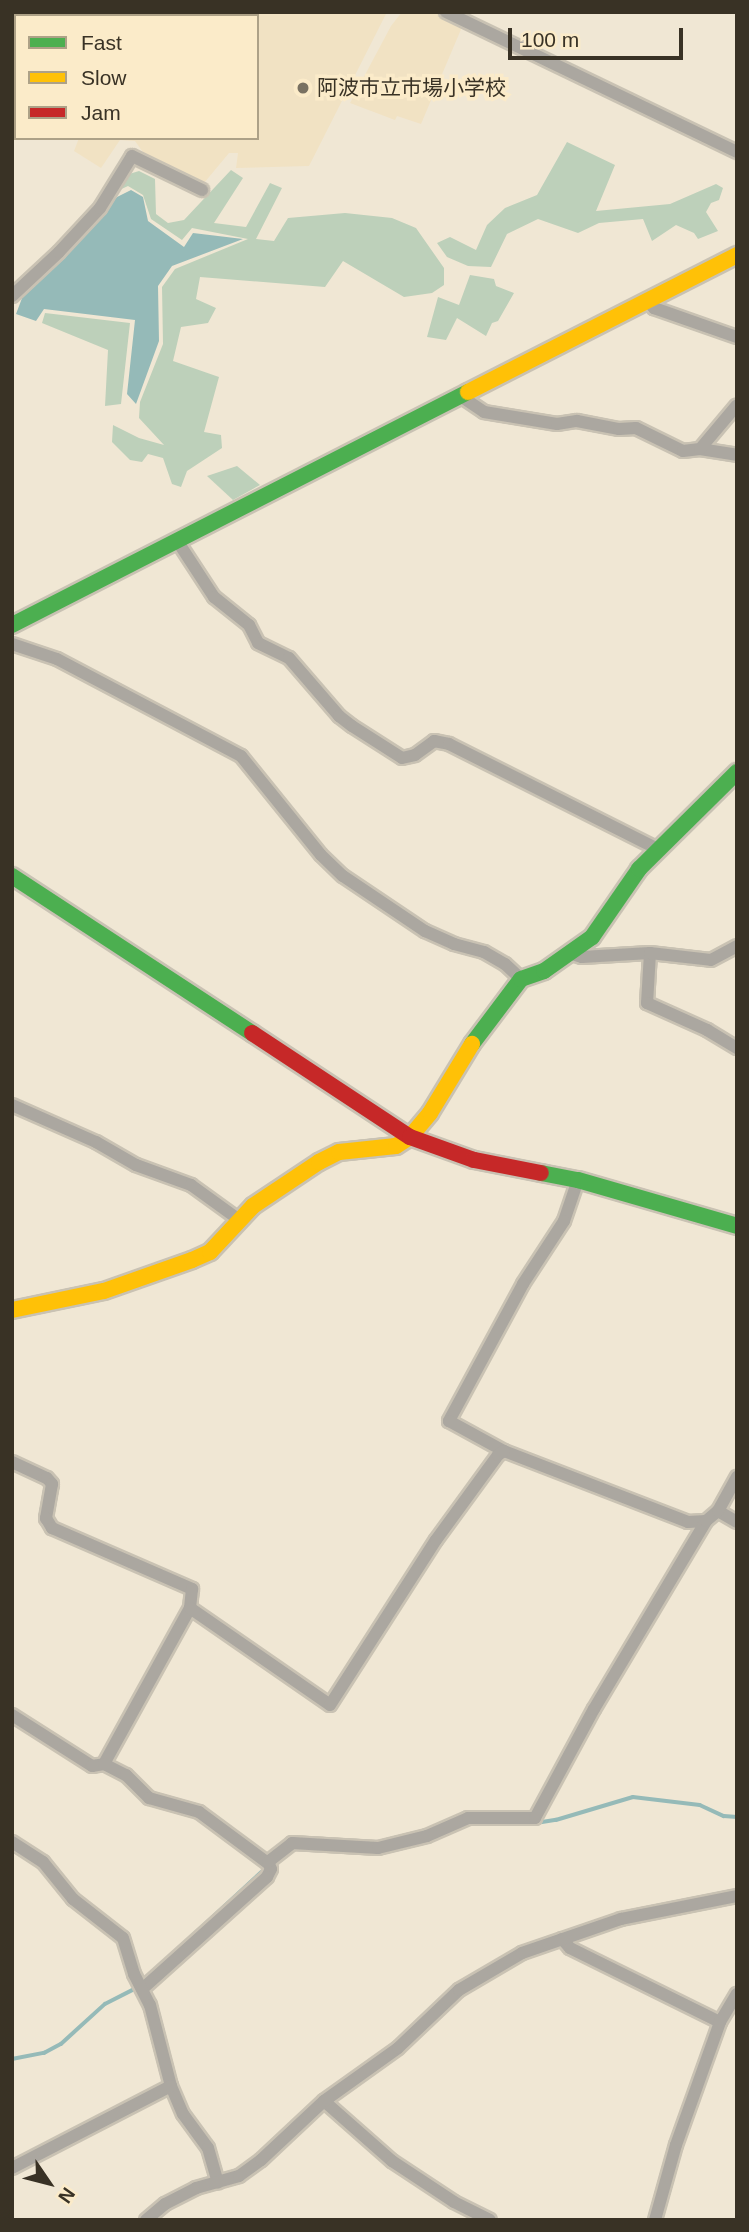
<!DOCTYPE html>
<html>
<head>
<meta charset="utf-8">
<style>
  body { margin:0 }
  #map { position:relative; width:749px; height:2232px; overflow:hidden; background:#f0e7d4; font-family:Helvetica,"Noto Sans JP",sans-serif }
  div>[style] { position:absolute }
  .built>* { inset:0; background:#f1e2c3 }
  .forest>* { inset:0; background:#bdd0ba }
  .water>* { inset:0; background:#95bab8 }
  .stream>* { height:3.5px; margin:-1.75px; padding:0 1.75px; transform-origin:1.75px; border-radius:1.75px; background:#95bab8 }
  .roads { filter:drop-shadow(2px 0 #c9c2b3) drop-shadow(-2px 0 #c9c2b3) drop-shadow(0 2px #c9c2b3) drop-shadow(0 -2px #c9c2b3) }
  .street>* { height:12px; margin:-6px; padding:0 6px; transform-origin:6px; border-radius:6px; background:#aba7a0 }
  .fast>* { height:16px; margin:-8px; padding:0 8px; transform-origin:8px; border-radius:8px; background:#4caf50 }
  .slow>* { height:16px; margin:-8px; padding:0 8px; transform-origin:8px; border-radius:8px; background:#ffc107 }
  .jam>* { height:16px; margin:-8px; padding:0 8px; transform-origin:8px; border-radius:8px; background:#c62828 }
  .dots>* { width:19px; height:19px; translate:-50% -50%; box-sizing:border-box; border:4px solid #fbebc9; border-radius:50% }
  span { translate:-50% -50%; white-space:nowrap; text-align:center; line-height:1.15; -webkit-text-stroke:7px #fbebc9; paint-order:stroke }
  .poi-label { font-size:21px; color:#393225 }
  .left { translate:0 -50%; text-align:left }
  .frame { position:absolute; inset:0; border:14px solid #393225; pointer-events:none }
  .legend { position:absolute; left:14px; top:14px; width:245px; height:126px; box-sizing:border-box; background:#fbebc9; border:2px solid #ada187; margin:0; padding:9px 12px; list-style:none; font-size:21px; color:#393225 }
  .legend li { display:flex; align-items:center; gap:14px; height:35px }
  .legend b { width:35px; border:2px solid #ada187 }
  .north { position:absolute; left:14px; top:2148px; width:70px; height:70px; -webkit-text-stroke:5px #fbebc9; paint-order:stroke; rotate:125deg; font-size:19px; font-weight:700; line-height:28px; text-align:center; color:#393225 }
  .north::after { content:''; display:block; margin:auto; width:24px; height:32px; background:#393225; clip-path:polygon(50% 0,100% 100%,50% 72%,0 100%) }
  .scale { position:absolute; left:508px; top:28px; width:175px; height:32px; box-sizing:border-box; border:4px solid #393225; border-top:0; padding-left:9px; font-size:21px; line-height:24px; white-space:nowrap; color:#393225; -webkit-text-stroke:5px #fbebc9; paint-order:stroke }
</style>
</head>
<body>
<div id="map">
  <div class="built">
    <i style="clip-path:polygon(188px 12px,387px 12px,309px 166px,236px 168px,238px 153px,229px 153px,204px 183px,145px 155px,135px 141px,120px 140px,101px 168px,74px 151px,79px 138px,257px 138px,257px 16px,186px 16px)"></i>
    <i style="clip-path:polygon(402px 12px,434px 12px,462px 27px,421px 124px,397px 116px,395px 120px,350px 103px,391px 26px)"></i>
  </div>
  <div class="forest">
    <i style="clip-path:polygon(567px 142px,615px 165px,596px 211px,670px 204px,716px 184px,723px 188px,719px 200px,711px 203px,706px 212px,718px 231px,698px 239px,694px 233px,676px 225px,652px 241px,643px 219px,599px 223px,578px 233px,538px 219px,507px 234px,491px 267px,468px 266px,447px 257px,437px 243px,450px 237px,476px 250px,487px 225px,505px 208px,537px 195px)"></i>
    <i style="clip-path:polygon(231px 170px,243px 178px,214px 223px,246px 227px,270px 183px,282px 188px,256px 239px,274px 241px,288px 218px,345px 213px,392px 218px,416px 228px,444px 268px,444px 285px,432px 293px,404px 297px,343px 261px,325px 287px,200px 277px,196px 299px,216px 308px,208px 323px,181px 327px,173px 361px,219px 377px,204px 432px,221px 435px,222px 448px,187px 471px,181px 487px,172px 484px,163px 458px,148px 454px,142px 462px,130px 460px,112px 442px,113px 425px,139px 438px,164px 445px,139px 418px,140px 402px,163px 344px,162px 287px,175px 269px,248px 239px,192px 228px,182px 240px,151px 219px,143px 195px,128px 186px,115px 192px,126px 175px,139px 171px,155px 179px,156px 214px,168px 223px,184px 220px)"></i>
    <i style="clip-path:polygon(470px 275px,494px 279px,496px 286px,514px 293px,498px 321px,492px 323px,486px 336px,457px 318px,446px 340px,427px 337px,438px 297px,459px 305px)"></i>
    <i style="clip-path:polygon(45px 313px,130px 323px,121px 404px,105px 406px,108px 350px,42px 323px)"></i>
    <i style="clip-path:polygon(237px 466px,260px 485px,233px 500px,207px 476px)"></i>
  </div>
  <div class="water">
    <i style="clip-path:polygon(131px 190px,143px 197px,148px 221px,184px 247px,193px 233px,243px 239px,172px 266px,158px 286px,159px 341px,136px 404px,127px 394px,135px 320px,44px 309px,36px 321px,16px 314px,24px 293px,65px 255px,117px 197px)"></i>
  </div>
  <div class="stream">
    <i style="left:536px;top:1823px;width:20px;rotate:-9deg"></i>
    <i style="left:556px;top:1820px;width:80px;rotate:-16.6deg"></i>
    <i style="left:633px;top:1797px;width:67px;rotate:6.8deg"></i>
    <i style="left:700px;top:1805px;width:26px;rotate:25deg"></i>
    <i style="left:724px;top:1816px;width:13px;rotate:4deg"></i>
    <i style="left:190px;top:1938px;width:105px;rotate:-42.7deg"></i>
    <i style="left:12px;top:2059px;width:33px;rotate:-11deg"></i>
    <i style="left:44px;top:2053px;width:19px;rotate:-28deg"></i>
    <i style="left:61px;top:2044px;width:59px;rotate:-42.3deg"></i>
    <i style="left:105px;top:2004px;width:35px;rotate:-27deg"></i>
  </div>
  <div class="roads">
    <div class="street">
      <i style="left:446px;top:12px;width:323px;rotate:25.7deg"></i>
      <i style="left:50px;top:16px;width:4px;rotate:-63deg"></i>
      <i style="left:12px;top:105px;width:10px;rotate:-66deg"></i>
      <i style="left:12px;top:296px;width:64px;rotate:-43.1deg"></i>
      <i style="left:59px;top:252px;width:60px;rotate:-47deg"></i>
      <i style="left:100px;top:208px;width:61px;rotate:-58.4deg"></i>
      <i style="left:132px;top:156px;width:78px;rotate:25.9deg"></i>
      <i style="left:647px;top:300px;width:11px;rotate:49deg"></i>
      <i style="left:654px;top:308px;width:88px;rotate:19.3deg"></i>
      <i style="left:459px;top:395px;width:30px;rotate:34deg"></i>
      <i style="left:484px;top:412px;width:74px;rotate:9.3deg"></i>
      <i style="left:557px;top:424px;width:20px;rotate:-9deg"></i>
      <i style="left:577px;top:421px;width:43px;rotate:10.8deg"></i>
      <i style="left:619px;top:429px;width:17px;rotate:-3deg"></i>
      <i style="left:636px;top:428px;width:52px;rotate:26.1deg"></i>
      <i style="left:683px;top:451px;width:17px;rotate:-7deg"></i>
      <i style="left:700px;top:449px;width:37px;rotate:9deg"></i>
      <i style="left:700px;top:449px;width:57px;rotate:-49.9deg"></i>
      <i style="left:178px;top:542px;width:66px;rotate:56.8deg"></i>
      <i style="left:214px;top:597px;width:45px;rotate:38.7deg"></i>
      <i style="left:249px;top:625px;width:20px;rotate:63deg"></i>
      <i style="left:258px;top:643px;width:34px;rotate:26deg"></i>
      <i style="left:289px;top:658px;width:77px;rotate:49.2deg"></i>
      <i style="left:339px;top:716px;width:16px;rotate:38deg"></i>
      <i style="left:352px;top:726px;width:59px;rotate:32.6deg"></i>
      <i style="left:402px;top:758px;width:13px;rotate:-13deg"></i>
      <i style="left:415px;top:755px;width:24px;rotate:-36deg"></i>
      <i style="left:434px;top:741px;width:15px;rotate:11deg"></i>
      <i style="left:449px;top:744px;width:234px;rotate:26.7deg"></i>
      <i style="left:12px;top:644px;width:47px;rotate:18.4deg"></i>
      <i style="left:57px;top:659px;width:208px;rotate:27.8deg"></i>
      <i style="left:241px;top:756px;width:127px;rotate:51.1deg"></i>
      <i style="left:321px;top:855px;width:30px;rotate:44deg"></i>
      <i style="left:343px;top:876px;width:99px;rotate:33.9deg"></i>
      <i style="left:425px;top:931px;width:32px;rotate:24deg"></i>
      <i style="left:454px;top:944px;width:31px;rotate:15deg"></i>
      <i style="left:484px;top:952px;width:24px;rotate:30deg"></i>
      <i style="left:505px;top:964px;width:22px;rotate:43deg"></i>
      <i style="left:650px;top:953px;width:50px;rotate:93.4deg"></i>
      <i style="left:647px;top:1003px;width:66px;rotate:24.2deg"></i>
      <i style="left:707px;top:1030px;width:35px;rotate:31deg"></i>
      <i style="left:572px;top:954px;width:10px;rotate:17deg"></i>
      <i style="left:582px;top:957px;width:68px;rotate:-3.4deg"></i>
      <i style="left:650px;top:953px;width:61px;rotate:6.5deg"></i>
      <i style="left:711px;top:960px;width:30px;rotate:-28deg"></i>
      <i style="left:12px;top:1105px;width:92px;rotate:23.8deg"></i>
      <i style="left:96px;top:1142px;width:46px;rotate:29.9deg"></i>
      <i style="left:136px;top:1165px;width:59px;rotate:20deg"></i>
      <i style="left:191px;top:1185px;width:58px;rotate:35.9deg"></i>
      <i style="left:578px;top:1180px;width:43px;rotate:108.9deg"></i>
      <i style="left:564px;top:1221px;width:75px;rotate:123.1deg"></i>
      <i style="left:523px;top:1284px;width:156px;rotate:118.4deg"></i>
      <i style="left:449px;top:1421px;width:63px;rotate:28.6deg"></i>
      <i style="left:504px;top:1451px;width:197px;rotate:21.1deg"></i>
      <i style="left:688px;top:1522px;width:18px;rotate:-3deg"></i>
      <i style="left:12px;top:1462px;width:38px;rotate:25deg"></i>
      <i style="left:47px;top:1478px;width:8px;rotate:50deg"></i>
      <i style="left:52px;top:1484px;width:35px;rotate:100deg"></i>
      <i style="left:46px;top:1518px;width:12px;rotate:59deg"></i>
      <i style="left:52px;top:1528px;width:153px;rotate:23.5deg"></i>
      <i style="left:192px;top:1589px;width:19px;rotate:96deg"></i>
      <i style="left:190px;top:1608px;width:178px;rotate:118.9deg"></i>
      <i style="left:718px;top:1511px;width:22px;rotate:30deg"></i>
      <i style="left:190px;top:1608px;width:170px;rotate:34.7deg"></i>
      <i style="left:330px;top:1705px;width:196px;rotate:-57.3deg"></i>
      <i style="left:436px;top:1540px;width:105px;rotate:-53.9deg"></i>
      <i style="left:498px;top:1455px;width:7px;rotate:-34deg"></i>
      <i style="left:12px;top:1715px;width:95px;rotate:32.5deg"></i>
      <i style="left:92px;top:1766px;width:12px;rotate:-9deg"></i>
      <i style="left:104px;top:1764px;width:25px;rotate:27deg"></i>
      <i style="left:126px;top:1775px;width:33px;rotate:45deg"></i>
      <i style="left:149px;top:1798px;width:52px;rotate:15.6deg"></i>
      <i style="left:199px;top:1812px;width:87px;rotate:36.6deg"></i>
      <i style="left:269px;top:1864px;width:5px;rotate:68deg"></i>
      <i style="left:271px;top:1869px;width:9px;rotate:117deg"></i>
      <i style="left:267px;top:1877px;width:168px;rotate:138.1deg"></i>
      <i style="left:12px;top:1842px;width:37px;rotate:33deg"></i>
      <i style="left:43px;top:1862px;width:48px;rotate:51deg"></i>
      <i style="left:73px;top:1899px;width:63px;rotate:38deg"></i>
      <i style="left:123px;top:1938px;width:38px;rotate:73deg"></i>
      <i style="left:134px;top:1974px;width:35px;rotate:63deg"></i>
      <i style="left:150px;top:2005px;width:84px;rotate:75.5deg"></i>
      <i style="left:171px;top:2086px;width:30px;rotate:67deg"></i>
      <i style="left:183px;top:2114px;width:42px;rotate:53.7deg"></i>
      <i style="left:208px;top:2148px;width:36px;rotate:74deg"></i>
      <i style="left:268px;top:1862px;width:31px;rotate:-38deg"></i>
      <i style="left:292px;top:1843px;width:86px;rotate:3.3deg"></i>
      <i style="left:378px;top:1848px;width:50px;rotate:-13.8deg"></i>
      <i style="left:427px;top:1836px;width:45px;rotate:-23.7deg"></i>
      <i style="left:468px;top:1818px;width:67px"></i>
      <i style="left:535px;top:1818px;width:124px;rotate:-61.6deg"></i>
      <i style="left:594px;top:1709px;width:219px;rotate:-59.2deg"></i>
      <i style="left:706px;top:1521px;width:16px;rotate:-40deg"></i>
      <i style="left:718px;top:1511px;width:39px;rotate:-61deg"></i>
      <i style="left:562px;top:1939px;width:12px;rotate:48deg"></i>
      <i style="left:570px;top:1948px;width:167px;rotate:26.3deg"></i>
      <i style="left:324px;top:2101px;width:91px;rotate:41.4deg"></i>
      <i style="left:392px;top:2161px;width:74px;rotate:33.5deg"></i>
      <i style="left:454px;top:2202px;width:40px;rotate:26.6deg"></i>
      <i style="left:12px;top:2168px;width:179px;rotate:-27.3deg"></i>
      <i style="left:146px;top:2220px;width:25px;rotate:-40deg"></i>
      <i style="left:165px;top:2204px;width:35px;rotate:-27deg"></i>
      <i style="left:196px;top:2188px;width:45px;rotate:-15.6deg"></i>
      <i style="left:239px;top:2176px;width:27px;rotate:-36deg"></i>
      <i style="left:261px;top:2160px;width:86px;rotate:-43.1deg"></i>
      <i style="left:324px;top:2101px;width:91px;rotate:-35.6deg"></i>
      <i style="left:398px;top:2048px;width:84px;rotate:-43.6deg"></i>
      <i style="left:459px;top:1990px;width:73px;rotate:-30.4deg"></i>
      <i style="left:522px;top:1953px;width:105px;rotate:-19deg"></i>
      <i style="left:621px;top:1919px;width:118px;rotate:-11.2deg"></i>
      <i style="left:655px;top:2220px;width:78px;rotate:-74.4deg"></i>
      <i style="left:676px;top:2145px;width:131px;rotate:-70.3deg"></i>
      <i style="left:720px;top:2022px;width:33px;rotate:-59deg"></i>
    </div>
    <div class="fast">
      <i style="left:12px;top:625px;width:512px;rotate:-27.07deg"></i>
      <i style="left:12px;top:876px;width:287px;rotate:33.2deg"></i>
      <i style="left:472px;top:1044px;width:81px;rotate:-53deg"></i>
      <i style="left:521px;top:979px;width:24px;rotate:-19deg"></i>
      <i style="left:544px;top:971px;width:59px;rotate:-35.3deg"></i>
      <i style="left:592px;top:937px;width:83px;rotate:-55.3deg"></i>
      <i style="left:639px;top:869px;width:138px;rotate:-44.7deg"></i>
      <i style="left:541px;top:1173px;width:38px;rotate:11deg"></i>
      <i style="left:578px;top:1180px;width:166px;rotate:16.1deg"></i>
    </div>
    <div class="slow">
      <i style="left:468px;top:392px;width:302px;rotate:-27deg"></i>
      <i style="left:12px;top:1310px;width:94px;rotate:-11.7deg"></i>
      <i style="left:104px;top:1291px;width:93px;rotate:-19.4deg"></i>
      <i style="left:192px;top:1260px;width:20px;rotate:-24deg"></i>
      <i style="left:210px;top:1252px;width:63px;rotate:-46.9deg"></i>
      <i style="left:253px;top:1206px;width:79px;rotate:-33.7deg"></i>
      <i style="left:319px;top:1162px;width:22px;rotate:-27deg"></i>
      <i style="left:339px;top:1152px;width:57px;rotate:-6deg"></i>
      <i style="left:396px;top:1146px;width:17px;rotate:-33deg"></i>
      <i style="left:410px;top:1137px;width:31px;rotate:-50deg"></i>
      <i style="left:430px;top:1113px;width:81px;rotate:-58.7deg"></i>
    </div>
    <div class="jam">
      <i style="left:252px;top:1033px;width:189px;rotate:33.4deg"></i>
      <i style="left:410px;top:1137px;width:68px;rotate:19.8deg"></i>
      <i style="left:474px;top:1160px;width:68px;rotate:11deg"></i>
    </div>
  </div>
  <div class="dots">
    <i style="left:303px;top:88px;background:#797162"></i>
  </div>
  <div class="poi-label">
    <span class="left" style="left:317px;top:88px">阿波市立市場小学校</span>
  </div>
  <div class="frame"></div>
  <ul class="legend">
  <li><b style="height:9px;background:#4caf50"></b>Fast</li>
  <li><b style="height:9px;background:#ffc107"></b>Slow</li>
  <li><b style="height:9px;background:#c62828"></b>Jam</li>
  </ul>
  <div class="north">N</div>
  <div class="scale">100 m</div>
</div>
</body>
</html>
